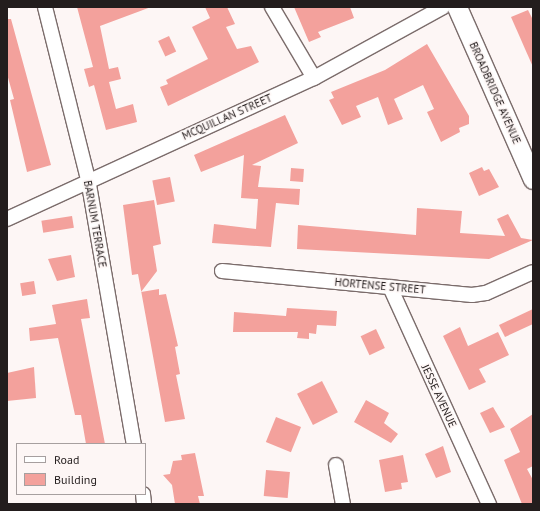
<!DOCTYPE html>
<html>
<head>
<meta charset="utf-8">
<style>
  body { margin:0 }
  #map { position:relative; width:540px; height:511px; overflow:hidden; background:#fdf6f5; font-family:"PT Sans",sans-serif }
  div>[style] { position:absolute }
  .building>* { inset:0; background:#f3a19c; transform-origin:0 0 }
  .roads { filter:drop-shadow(1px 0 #7b6c6b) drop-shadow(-1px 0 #7b6c6b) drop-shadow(0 1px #7b6c6b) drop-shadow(0 -1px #7b6c6b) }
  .minor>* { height:14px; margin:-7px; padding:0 7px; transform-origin:7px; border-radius:7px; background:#fff }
  .secondary>* { height:19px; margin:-9.5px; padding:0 9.5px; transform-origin:9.5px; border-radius:9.5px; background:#fff }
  span { translate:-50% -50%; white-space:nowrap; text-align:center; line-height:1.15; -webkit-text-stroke:3px #fdf6f5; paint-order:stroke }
  .street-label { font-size:11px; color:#231d1d }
  .frame { position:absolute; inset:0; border:8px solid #231d1d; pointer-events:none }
  .legend { position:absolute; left:16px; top:443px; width:130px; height:52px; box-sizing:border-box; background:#fdf6f5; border:1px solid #a69f9f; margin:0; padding:5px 7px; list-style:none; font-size:12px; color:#231d1d }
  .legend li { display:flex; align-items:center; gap:8px; height:20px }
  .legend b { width:20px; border:1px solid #a69f9f }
</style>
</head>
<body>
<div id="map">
  <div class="building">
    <i style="clip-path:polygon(77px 7px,151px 7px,100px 26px,109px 69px,118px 67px,121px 79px,109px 82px,116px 109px,133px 104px,137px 122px,106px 130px,94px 85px,89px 87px,84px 69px,93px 67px)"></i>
    <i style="clip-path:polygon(205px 7px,227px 7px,235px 24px,226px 27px,237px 49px,251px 46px,259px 62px,168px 106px,160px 87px,168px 84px,166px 80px,208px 59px,192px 27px,210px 18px)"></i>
    <i style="clip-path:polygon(294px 7px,350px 7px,354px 18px,318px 32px,321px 37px,309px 42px)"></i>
    <i style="clip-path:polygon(528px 10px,533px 20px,533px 67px,511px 17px)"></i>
    <i style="clip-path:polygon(7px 19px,11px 19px,51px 165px,27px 172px,10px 100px,14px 99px,7px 74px)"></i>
    <i style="left:169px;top:36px;width:17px;height:12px;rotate:65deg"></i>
    <i style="clip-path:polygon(427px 44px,469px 116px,469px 124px,459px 128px,460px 132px,441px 142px,427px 112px,434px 109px,423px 85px,394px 99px,403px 119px,388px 125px,378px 97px,356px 106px,361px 117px,342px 125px,329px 100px,334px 98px,331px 92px,385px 70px)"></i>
    <i style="clip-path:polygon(285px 115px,298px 143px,252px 165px,261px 166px,258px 187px,300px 189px,299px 205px,276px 203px,271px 247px,212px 243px,214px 224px,256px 229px,258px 199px,241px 198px,244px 155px,201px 172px,194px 155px)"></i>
    <i style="clip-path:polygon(482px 167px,484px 171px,489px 169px,499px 187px,479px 196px,469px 173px)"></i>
    <i style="left:291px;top:168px;width:13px;height:13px;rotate:4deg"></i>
    <i style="left:170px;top:177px;width:25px;height:18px;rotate:79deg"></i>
    <i style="clip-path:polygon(154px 200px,161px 244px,153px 246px,157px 271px,141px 292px,159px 289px,159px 295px,166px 294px,178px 346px,175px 347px,180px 374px,176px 375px,185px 419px,165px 422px,138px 274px,132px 275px,123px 205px)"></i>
    <i style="clip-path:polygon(417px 208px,462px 211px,460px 233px,505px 236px,497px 219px,508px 214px,521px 238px,533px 240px,489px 259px,297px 249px,298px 225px,416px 235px)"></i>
    <i style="left:72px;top:216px;width:12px;height:31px;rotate:81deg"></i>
    <i style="clip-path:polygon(71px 255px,75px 277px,57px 281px,48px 259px)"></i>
    <i style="left:34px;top:281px;width:13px;height:14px;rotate:81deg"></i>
    <i style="clip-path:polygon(87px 299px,90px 318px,81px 319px,105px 444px,86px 444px,81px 415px,75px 415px,58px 338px,30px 341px,29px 328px,56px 324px,52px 305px)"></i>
    <i style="clip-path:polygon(287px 308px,337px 311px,336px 326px,317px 325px,316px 334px,309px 333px,309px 339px,297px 338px,298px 332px,233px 332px,234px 312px,286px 316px)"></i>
    <i style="clip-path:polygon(533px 309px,533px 324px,505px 337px,499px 325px)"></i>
    <i style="clip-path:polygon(460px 327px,468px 346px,498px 332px,509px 355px,479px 369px,486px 382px,469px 390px,443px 336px)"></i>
    <i style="left:376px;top:329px;width:21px;height:17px;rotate:65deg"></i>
    <i style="clip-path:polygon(34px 367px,36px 398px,7px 401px,7px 373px)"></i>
    <i style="left:322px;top:381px;width:35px;height:28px;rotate:63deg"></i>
    <i style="clip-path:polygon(366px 400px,389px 413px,384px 423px,398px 434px,391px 443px,354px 422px)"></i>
    <i style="clip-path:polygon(493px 407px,505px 427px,490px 433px,480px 413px)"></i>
    <i style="clip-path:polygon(533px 414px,533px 466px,527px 469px,533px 480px,533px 504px,522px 504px,504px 460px,520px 452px,510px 429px)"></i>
    <i style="left:276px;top:417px;width:27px;height:27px;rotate:22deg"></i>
    <i style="clip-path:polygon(443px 446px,451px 472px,436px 478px,425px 454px)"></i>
    <i style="clip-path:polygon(195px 453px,204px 496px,198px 496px,200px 504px,175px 504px,172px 485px,163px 475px,170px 474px,173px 461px,182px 460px,181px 455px)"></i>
    <i style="clip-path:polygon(403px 455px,408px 482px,401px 483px,402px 489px,385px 492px,379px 460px)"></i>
    <i style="left:266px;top:470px;width:24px;height:26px;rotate:5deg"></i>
  </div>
  <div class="roads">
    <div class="minor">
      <i style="left:45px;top:7px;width:177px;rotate:76deg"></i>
      <i style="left:88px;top:179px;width:269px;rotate:80.2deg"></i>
      <i style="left:272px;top:7px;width:82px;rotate:59.4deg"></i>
      <i style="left:7px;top:219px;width:338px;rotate:-24.7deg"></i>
      <i style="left:314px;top:78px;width:147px;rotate:-28.8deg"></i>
      <i style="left:222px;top:271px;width:251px;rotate:5.5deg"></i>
      <i style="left:472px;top:295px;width:14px;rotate:-8deg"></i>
      <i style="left:486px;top:293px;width:51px;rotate:-24.1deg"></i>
      <i style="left:390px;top:287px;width:239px;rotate:65.5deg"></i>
      <i style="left:336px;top:465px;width:40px;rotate:80deg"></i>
      <i style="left:143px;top:494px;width:10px;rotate:84deg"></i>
    </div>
    <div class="secondary">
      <i style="left:457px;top:7px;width:188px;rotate:66.2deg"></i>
    </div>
  </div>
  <div class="street-label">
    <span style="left:495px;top:93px;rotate:66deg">BROADBRIDGE AVENUE</span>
    <span style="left:227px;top:117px;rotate:-24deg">MCQUILLAN STREET</span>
    <span style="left:95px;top:224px;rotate:80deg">BARNUM TERRACE</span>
    <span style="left:380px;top:286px;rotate:5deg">HORTENSE STREET</span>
    <span style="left:439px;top:396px;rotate:65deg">JESSE AVENUE</span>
  </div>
  <div class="frame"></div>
  <ul class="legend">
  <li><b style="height:5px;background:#fff"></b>Road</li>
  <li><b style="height:11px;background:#f3a19c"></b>Building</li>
  </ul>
</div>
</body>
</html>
